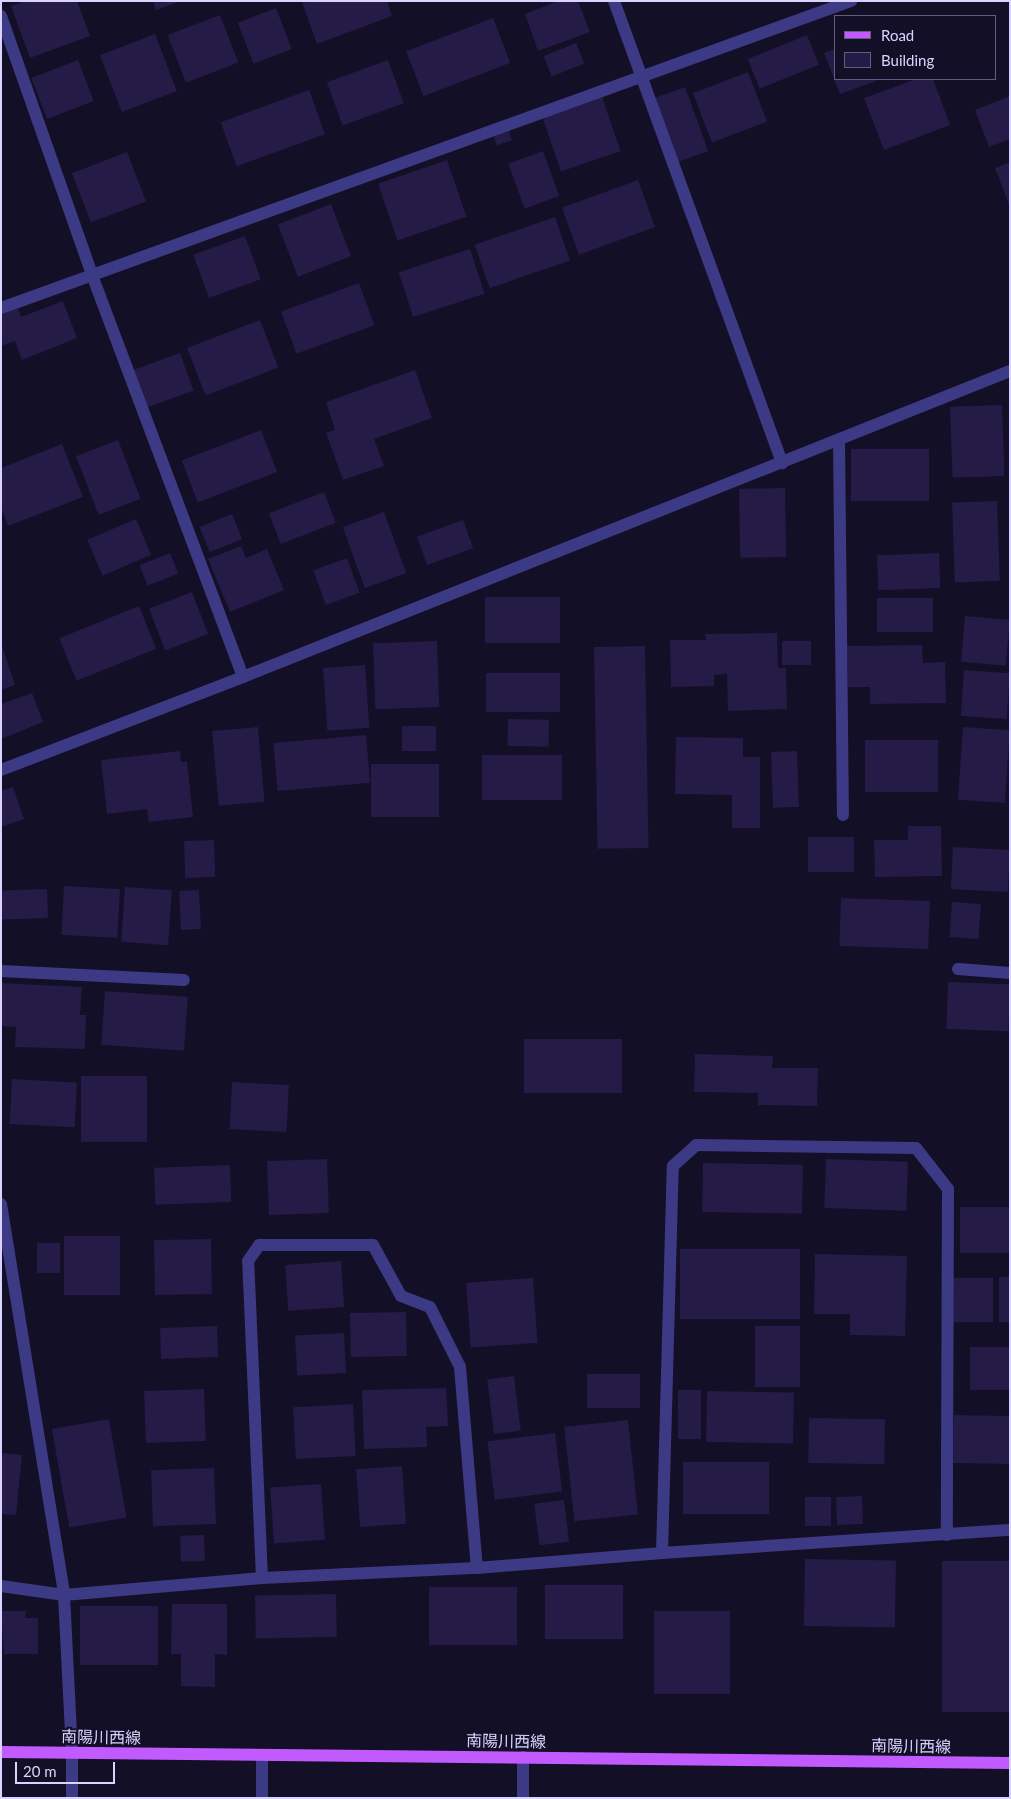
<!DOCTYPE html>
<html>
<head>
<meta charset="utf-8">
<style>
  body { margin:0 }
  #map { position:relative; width:1011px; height:1799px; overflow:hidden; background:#130f26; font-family:Lato,"Noto Sans JP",sans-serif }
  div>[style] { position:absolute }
  .building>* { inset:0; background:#241b47; transform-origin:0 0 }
  .minor>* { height:12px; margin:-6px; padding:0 6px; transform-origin:6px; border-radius:6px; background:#3d3a85 }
  .major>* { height:12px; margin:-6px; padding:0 6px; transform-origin:6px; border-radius:6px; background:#c25bff }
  span { translate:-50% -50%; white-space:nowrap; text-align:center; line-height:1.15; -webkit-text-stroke:4px #130f26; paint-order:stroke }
  .street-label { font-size:16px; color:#d9d4ff }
  .frame { position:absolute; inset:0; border:2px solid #d9d4ff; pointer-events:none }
  .legend { position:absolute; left:834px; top:15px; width:162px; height:65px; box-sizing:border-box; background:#130f26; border:1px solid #625e7d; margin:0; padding:6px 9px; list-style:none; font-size:15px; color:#d9d4ff }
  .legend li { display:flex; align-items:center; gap:10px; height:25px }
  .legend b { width:25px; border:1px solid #625e7d }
  .scale { position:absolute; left:15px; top:1762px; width:100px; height:22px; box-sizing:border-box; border:2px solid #d9d4ff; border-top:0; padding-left:6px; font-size:15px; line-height:18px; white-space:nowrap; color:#d9d4ff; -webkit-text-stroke:4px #130f26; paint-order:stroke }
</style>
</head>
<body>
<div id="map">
  <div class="building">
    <i style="clip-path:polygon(25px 1px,77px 1px,90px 36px,30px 58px,11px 6px)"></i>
    <i style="clip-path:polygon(153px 1px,179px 1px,179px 2px,156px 10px)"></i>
    <i style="clip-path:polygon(305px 1px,387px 1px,392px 16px,317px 44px,302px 2px)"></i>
    <i style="clip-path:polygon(558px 1px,578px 1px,590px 32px,538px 51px,525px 14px)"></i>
    <i style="left:276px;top:8px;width:44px;height:41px;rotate:69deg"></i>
    <i style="left:220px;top:15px;width:51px;height:56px;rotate:69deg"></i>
    <i style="left:493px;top:18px;width:48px;height:93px;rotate:69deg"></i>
    <i style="left:155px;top:34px;width:61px;height:59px;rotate:69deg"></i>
    <i style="left:807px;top:35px;width:32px;height:64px;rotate:68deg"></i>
    <i style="left:576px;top:43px;width:22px;height:35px;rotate:68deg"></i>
    <i style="clip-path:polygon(835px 49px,835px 79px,875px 79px,876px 81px,840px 94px,824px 53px)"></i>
    <i style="left:78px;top:60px;width:44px;height:50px;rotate:69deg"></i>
    <i style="left:388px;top:60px;width:46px;height:65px;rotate:70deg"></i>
    <i style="left:748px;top:72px;width:53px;height:59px;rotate:69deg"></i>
    <i style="clip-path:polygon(916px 79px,933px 79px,950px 125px,884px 150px,864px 98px)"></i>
    <i style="left:685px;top:87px;width:68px;height:36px;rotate:70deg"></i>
    <i style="left:309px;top:90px;width:47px;height:94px;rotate:70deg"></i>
    <i style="clip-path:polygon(1010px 96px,1010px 139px,989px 147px,975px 110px)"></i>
    <i style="left:602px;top:97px;width:57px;height:63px;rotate:71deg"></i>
    <i style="left:508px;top:128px;width:13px;height:16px;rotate:72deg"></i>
    <i style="left:543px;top:151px;width:48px;height:37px;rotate:70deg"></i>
    <i style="left:127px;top:152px;width:53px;height:59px;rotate:69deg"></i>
    <i style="left:447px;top:160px;width:60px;height:73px;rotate:71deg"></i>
    <i style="clip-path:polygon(1010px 162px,1010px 207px,995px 168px)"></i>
    <i style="left:638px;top:180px;width:50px;height:81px;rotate:70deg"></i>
    <i style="left:331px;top:204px;width:56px;height:57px;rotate:69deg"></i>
    <i style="left:555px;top:217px;width:46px;height:85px;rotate:71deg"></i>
    <i style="left:245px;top:236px;width:46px;height:55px;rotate:70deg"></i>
    <i style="left:470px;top:249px;width:47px;height:75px;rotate:72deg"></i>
    <i style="left:359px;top:283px;width:45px;height:83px;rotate:70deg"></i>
    <i style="clip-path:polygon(63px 301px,77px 338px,22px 360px,15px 341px,1px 346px,1px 315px,18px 308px,21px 317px)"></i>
    <i style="left:260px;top:320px;width:51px;height:78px;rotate:69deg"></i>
    <i style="left:180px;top:353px;width:40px;height:52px;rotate:70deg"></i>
    <i style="clip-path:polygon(415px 370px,432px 418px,374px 439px,384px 466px,343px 480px,326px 433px,335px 430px,326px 402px)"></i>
    <i style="left:1002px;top:405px;width:71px;height:52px;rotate:88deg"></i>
    <i style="left:261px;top:430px;width:45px;height:85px;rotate:69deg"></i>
    <i style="left:118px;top:440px;width:63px;height:45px;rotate:69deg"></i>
    <i style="clip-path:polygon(62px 444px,83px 497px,8px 526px,1px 507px,1px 468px)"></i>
    <i style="left:929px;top:449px;width:52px;height:78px;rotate:90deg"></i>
    <i style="left:785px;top:488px;width:69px;height:46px;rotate:89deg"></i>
    <i style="left:324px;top:492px;width:33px;height:59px;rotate:69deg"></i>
    <i style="left:997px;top:501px;width:80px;height:45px;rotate:88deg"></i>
    <i style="left:384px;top:512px;width:65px;height:44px;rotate:70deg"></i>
    <i style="left:232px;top:514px;width:27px;height:35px;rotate:68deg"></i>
    <i style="left:136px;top:519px;width:39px;height:53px;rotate:67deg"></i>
    <i style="left:463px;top:520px;width:30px;height:49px;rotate:70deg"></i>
    <i style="clip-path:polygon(241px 546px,246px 558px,267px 549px,284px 590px,230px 612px,208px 559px)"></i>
    <i style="left:170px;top:553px;width:22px;height:33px;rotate:68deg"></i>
    <i style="left:939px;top:553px;width:35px;height:62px;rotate:88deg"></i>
    <i style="left:347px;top:558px;width:37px;height:36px;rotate:70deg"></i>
    <i style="left:192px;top:592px;width:45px;height:46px;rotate:69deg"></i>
    <i style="left:485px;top:597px;width:75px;height:46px"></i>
    <i style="left:933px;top:598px;width:34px;height:56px;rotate:90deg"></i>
    <i style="left:139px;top:606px;width:46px;height:86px;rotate:68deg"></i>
    <i style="left:965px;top:616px;width:45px;height:46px;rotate:5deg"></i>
    <i style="clip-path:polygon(777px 633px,778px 668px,786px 668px,787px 709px,728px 711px,727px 674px,714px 675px,714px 686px,671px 687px,670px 640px,706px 640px,705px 634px)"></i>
    <i style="left:437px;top:641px;width:66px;height:64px;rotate:88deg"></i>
    <i style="left:782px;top:641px;width:29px;height:24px"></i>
    <i style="clip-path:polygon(1px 643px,15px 685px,1px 690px)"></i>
    <i style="clip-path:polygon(922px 645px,923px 663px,945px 662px,946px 703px,870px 704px,870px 687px,848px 687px,847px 646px)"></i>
    <i style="left:645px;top:646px;width:202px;height:51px;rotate:89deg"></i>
    <i style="left:365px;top:665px;width:63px;height:42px;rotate:86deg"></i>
    <i style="left:964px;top:670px;width:46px;height:46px;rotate:4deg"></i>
    <i style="left:486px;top:673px;width:74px;height:39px"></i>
    <i style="clip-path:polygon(32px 693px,43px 722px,1px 739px,1px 704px)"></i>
    <i style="left:508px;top:719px;width:41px;height:27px;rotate:1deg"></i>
    <i style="left:436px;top:726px;width:25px;height:34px;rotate:90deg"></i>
    <i style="left:258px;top:727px;width:75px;height:46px;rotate:85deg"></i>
    <i style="left:963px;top:727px;width:47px;height:73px;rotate:4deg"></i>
    <i style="left:366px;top:735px;width:48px;height:93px;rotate:85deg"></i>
    <i style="clip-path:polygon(676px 737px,743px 738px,743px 757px,760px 757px,760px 828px,732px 828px,732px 795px,675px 794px)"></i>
    <i style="left:938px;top:740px;width:52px;height:73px;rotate:90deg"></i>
    <i style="clip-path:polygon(180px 751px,181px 762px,187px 762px,193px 817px,149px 822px,147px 809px,107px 814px,101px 760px)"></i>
    <i style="left:797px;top:751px;width:56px;height:26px;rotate:88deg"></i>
    <i style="left:482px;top:755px;width:80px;height:45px"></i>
    <i style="left:371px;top:764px;width:68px;height:53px"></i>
    <i style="clip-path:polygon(13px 787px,24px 819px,1px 827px,1px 791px)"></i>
    <i style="clip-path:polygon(908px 826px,941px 826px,942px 876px,875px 877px,874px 840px,908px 840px)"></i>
    <i style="left:808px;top:837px;width:46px;height:35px"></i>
    <i style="left:214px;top:840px;width:37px;height:30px;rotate:88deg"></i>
    <i style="left:953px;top:847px;width:57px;height:42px;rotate:3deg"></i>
    <i style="left:64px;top:886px;width:56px;height:49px;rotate:3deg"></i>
    <i style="left:125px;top:887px;width:47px;height:55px;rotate:4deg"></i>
    <i style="left:47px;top:889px;width:29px;height:46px;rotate:88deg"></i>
    <i style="left:199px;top:890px;width:39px;height:20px;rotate:87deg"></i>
    <i style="left:841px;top:898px;width:89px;height:48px;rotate:2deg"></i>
    <i style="left:952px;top:902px;width:29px;height:35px;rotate:4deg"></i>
    <i style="left:948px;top:982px;width:62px;height:47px;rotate:2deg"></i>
    <i style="clip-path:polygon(1px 983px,82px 987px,80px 1015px,86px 1015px,85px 1049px,15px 1047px,16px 1027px,1px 1026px)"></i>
    <i style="left:105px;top:991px;width:83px;height:54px;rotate:4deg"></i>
    <i style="left:524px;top:1039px;width:98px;height:54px"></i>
    <i style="clip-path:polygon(695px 1054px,773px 1056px,772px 1068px,818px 1068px,817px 1106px,758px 1105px,758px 1093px,694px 1092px)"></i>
    <i style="left:147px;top:1076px;width:66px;height:66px;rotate:90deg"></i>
    <i style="left:12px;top:1079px;width:65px;height:45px;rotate:3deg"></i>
    <i style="left:232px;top:1082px;width:57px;height:47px;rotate:3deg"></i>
    <i style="left:327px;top:1159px;width:54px;height:60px;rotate:88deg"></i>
    <i style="left:826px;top:1159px;width:82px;height:49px;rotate:2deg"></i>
    <i style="left:703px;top:1163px;width:100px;height:49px;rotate:1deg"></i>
    <i style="left:230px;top:1165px;width:37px;height:76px;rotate:88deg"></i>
    <i style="left:1010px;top:1207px;width:46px;height:50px;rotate:90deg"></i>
    <i style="left:64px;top:1236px;width:56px;height:59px"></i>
    <i style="left:211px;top:1239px;width:55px;height:57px;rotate:89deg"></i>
    <i style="left:60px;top:1243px;width:30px;height:23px;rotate:90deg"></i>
    <i style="left:680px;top:1249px;width:120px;height:70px"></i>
    <i style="clip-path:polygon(815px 1254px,907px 1256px,905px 1336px,850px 1335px,850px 1314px,814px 1314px)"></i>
    <i style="left:341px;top:1261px;width:46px;height:56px;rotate:86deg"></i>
    <i style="left:999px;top:1277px;width:11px;height:45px"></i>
    <i style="left:533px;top:1278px;width:65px;height:67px;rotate:86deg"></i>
    <i style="left:952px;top:1278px;width:41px;height:44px"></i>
    <i style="left:406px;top:1312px;width:44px;height:56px;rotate:89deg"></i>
    <i style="left:217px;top:1326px;width:31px;height:57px;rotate:88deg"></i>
    <i style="left:755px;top:1326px;width:45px;height:61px"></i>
    <i style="left:344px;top:1333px;width:40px;height:49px;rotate:87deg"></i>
    <i style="left:970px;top:1347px;width:40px;height:43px"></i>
    <i style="left:640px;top:1374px;width:34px;height:53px;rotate:90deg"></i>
    <i style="left:514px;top:1376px;width:55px;height:27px;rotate:83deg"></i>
    <i style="clip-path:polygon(446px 1388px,448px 1426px,426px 1427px,427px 1447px,364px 1449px,362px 1390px)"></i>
    <i style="left:204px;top:1389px;width:52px;height:60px;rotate:88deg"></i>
    <i style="left:678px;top:1390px;width:23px;height:49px"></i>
    <i style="left:707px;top:1391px;width:87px;height:51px;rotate:1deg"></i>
    <i style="left:353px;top:1404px;width:52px;height:60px;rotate:87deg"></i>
    <i style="left:954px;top:1415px;width:56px;height:48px;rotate:1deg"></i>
    <i style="left:809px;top:1418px;width:76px;height:45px;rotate:1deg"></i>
    <i style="left:109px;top:1419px;width:100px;height:58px;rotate:80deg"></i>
    <i style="left:628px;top:1420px;width:95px;height:64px;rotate:84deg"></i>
    <i style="left:555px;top:1433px;width:59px;height:68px;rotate:83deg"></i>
    <i style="clip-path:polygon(1px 1453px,22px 1455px,16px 1515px,1px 1514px)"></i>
    <i style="left:683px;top:1462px;width:86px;height:52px"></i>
    <i style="left:402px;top:1466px;width:58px;height:46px;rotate:86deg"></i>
    <i style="left:214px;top:1468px;width:56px;height:63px;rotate:88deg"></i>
    <i style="left:321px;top:1484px;width:56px;height:51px;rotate:86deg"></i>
    <i style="left:862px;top:1496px;width:28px;height:26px;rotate:88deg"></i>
    <i style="left:805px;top:1497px;width:26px;height:29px"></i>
    <i style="left:564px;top:1500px;width:42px;height:30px;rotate:83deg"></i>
    <i style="left:204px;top:1535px;width:26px;height:24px;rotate:88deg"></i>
    <i style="left:805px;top:1559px;width:91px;height:67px;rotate:1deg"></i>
    <i style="left:1010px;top:1561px;width:151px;height:68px;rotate:90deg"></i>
    <i style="left:545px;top:1585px;width:78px;height:54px"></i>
    <i style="left:429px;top:1587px;width:88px;height:58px"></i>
    <i style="left:336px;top:1594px;width:43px;height:81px;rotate:89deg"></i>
    <i style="clip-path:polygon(172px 1604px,227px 1604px,227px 1655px,215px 1654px,215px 1687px,181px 1686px,181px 1654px,171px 1654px)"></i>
    <i style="left:80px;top:1606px;width:78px;height:59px"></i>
    <i style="clip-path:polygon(1px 1611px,26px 1611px,25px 1618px,38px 1618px,38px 1654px,4px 1654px)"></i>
    <i style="left:654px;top:1611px;width:76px;height:83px"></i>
  </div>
  <div class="minor">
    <i style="left:614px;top:1px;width:492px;rotate:70deg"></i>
    <i style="left:1px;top:16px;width:275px;rotate:70.6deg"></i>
    <i style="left:92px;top:275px;width:429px;rotate:69.4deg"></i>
    <i style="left:1px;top:308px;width:904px;rotate:-19.86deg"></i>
    <i style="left:839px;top:440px;width:375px;rotate:89.4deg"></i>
    <i style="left:1px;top:770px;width:259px;rotate:-21deg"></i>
    <i style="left:243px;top:677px;width:826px;rotate:-21.75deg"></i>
    <i style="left:958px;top:969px;width:52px;rotate:4.4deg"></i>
    <i style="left:1px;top:971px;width:183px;rotate:2.8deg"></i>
    <i style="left:1px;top:1204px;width:396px;rotate:80.8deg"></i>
    <i style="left:64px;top:1595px;width:158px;rotate:87.1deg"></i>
    <i style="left:72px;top:1753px;width:45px;rotate:90deg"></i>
    <i style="left:662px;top:1553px;width:387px;rotate:-88.4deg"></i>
    <i style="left:673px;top:1166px;width:31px;rotate:-42deg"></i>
    <i style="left:696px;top:1145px;width:220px;rotate:0.8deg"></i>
    <i style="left:916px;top:1148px;width:52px;rotate:52deg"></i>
    <i style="left:948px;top:1189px;width:346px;rotate:90.2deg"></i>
    <i style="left:262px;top:1578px;width:317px;rotate:-92.5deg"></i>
    <i style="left:248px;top:1261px;width:19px;rotate:-55deg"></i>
    <i style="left:259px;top:1245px;width:114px"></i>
    <i style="left:373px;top:1245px;width:58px;rotate:61.2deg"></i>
    <i style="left:401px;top:1296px;width:31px;rotate:21deg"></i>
    <i style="left:430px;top:1307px;width:67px;rotate:63.4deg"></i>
    <i style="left:460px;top:1367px;width:202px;rotate:85.2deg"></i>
    <i style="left:1px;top:1586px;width:64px;rotate:8.1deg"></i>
    <i style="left:64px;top:1595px;width:199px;rotate:-4.9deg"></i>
    <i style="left:262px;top:1578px;width:215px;rotate:-2.7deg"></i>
    <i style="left:477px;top:1568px;width:186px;rotate:-4.6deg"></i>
    <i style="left:662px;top:1553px;width:349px;rotate:-3.8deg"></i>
    <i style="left:262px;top:1798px;width:43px;rotate:-90deg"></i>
    <i style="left:523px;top:1798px;width:41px;rotate:-90deg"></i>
  </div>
  <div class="major">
    <i style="left:1px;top:1752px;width:1009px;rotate:0.62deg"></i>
  </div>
  <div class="street-label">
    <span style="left:101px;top:1737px;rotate:1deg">南陽川西線</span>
    <span style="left:506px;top:1741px;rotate:1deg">南陽川西線</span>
    <span style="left:911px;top:1746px;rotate:1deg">南陽川西線</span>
  </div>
  <div class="frame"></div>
  <ul class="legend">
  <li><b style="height:6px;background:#c25bff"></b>Road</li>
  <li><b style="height:14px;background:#241b47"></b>Building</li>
  </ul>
  <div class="scale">20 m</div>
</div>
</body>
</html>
